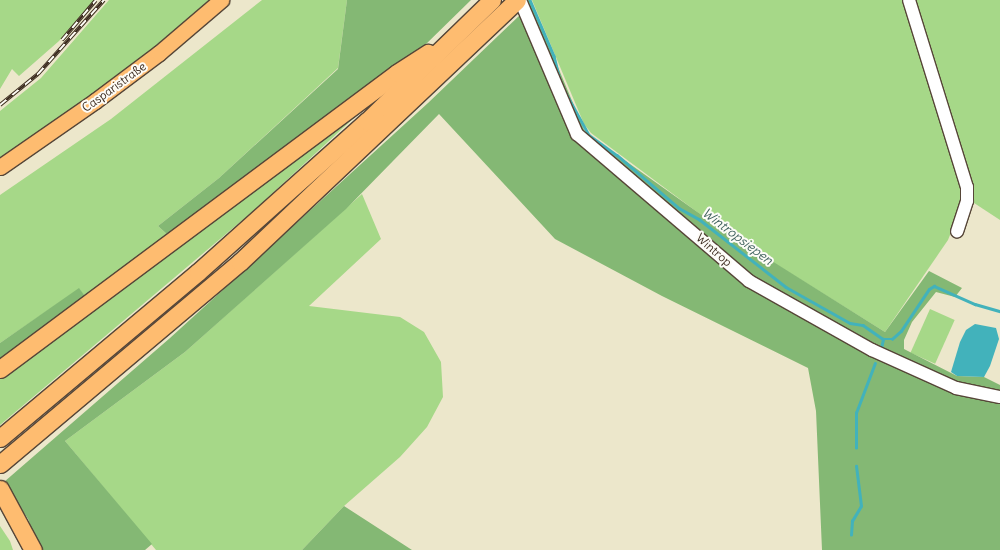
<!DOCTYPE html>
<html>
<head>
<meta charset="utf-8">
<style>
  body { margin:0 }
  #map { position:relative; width:1000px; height:550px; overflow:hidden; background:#ece7cb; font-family:Delius,sans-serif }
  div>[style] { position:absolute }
  .green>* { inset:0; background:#a6d888; transform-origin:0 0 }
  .forest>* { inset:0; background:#84b874 }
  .water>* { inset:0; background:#42b2bb }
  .stream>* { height:2.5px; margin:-1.25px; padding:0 1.25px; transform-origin:1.25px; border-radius:1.25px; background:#42b2bb }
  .roads { filter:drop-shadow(1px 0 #564638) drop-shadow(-1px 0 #564638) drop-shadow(0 1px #564638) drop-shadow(0 -1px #564638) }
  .minor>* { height:12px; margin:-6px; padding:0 6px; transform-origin:6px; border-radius:6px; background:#fff }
  .major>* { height:15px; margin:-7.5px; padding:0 7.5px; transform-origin:7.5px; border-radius:7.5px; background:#febc70 }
  .highway>* { height:17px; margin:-8.5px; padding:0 8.5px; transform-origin:8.5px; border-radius:8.5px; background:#febc70 }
  .rail>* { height:4px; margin-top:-2px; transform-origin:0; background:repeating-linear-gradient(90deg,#fdfcf7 0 8px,#3b2a1e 0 16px); box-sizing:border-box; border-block:1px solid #3b2a1e }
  span { translate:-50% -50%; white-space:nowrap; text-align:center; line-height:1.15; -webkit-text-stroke:4px #fdfcf7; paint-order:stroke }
  .street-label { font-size:12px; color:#3b2a1e }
  .water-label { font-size:13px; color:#3e605d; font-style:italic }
</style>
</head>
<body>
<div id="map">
  <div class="green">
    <i style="clip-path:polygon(0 0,95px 0,59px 41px,19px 76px,12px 69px,0 89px)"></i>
    <i style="clip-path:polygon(109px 0,213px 0,91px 98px,0 159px,0 111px,41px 78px)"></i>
    <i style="clip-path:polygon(262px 0,347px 0,338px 68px,219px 178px,158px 226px,169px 236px,87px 299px,79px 289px,0 343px,0 195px,111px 119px)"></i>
    <i style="clip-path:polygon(532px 0,906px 0,964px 187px,964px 200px,948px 240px,885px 332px,724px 232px,591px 133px,584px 124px)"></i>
    <i style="clip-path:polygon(911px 0,1000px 0,1000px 220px,971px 201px)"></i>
    <i style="clip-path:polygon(369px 104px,252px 212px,0 425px,0 374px)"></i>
    <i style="clip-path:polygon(362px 194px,381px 239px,309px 306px,400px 317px,424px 332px,441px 362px,443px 397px,427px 427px,400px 457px,344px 506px,302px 550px,156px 550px,65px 441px,185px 352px)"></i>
    <i style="left:930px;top:309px;width:27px;height:48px;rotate:24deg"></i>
    <i style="clip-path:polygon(0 526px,10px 541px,13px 550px,0 550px)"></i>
  </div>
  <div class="forest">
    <i style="clip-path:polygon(347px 0,471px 0,423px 47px,169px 236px,158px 226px,219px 178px,338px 69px)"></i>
    <i style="clip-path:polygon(515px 0,530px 0,585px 132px,724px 231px,885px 332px,929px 271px,962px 288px,955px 297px,936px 292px,912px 322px,904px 340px,904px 349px,957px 376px,984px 377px,1000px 385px,1000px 550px,822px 550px,816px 411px,808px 368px,662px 296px,555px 239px,439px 114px,346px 209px,185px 352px,65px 441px,152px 544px,145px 550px,40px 550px,28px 519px,4px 482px,170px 338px,428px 103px,521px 14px)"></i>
    <i style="clip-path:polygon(79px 288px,87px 299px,0 363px,0 343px)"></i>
    <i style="clip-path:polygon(344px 506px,412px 550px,413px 550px,302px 550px)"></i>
  </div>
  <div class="water">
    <i style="clip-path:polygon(975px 324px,996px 328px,999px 339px,990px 366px,984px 377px,957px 376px,951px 372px,960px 342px,966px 330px)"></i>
  </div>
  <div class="stream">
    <i style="left:530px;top:0;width:61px;rotate:66.8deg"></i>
    <i style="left:554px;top:56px;width:29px;rotate:76deg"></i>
    <i style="left:561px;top:84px;width:58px;rotate:61.2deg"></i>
    <i style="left:589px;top:135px;width:34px;rotate:36deg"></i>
    <i style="left:617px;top:155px;width:82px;rotate:40.5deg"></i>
    <i style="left:679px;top:208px;width:23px;rotate:29deg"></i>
    <i style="left:699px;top:219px;width:110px;rotate:38deg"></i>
    <i style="left:786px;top:287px;width:73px;rotate:29.4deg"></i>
    <i style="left:850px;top:323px;width:13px;rotate:9deg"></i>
    <i style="left:863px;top:325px;width:24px;rotate:35deg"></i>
    <i style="left:883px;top:339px;width:9px"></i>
    <i style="left:892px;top:339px;width:12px;rotate:-42deg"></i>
    <i style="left:901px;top:331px;width:50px;rotate:-56.3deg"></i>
    <i style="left:929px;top:289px;width:6px;rotate:-31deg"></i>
    <i style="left:934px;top:286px;width:45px;rotate:23.7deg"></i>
    <i style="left:975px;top:304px;width:26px;rotate:16deg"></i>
    <i style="left:881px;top:348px;width:9px;rotate:-77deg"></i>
    <i style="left:856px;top:448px;width:35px;rotate:-90deg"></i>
    <i style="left:856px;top:413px;width:53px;rotate:-69.2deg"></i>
    <i style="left:851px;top:535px;width:14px;rotate:-86deg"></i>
    <i style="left:852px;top:521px;width:17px;rotate:-59deg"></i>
    <i style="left:861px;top:506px;width:40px;rotate:-97.1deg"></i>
  </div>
  <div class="roads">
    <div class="minor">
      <i style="left:520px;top:0;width:146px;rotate:67deg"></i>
      <i style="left:577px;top:134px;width:226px;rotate:40.5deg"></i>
      <i style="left:749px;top:281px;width:141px;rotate:29.3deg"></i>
      <i style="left:872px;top:350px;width:92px;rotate:24.3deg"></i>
      <i style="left:956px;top:388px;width:45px;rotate:11.6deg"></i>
      <i style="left:909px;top:0;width:196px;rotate:72.8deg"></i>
      <i style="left:967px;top:187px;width:14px;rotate:90deg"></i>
      <i style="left:967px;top:201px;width:32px;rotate:108deg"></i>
    </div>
    <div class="major">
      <i style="left:0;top:167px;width:116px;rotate:-34.8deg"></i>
      <i style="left:95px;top:101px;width:80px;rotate:-36.9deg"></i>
      <i style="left:159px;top:53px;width:82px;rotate:-40.5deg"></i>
    </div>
    <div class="highway">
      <i style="left:0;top:369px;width:495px;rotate:-36.7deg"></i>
      <i style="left:397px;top:73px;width:37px;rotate:-33deg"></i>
      <i style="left:0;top:438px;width:258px;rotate:-40deg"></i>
      <i style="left:198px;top:272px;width:227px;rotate:-41.8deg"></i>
      <i style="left:367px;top:121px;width:174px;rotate:-44.1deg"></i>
      <i style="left:0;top:464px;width:314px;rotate:-40.1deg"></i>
      <i style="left:240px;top:262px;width:381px;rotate:-43.4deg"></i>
      <i style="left:0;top:489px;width:69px;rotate:61.6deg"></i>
    </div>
  </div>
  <div class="rail">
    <i style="left:62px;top:40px;width:52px;rotate:-49.6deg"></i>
    <i style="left:0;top:105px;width:49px;rotate:-39.2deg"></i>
    <i style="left:38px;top:74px;width:99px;rotate:-48.3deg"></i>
  </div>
  <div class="street-label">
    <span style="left:114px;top:87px;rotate:-36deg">Casparistraße</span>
    <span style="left:714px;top:250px;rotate:41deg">Wintrop</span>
  </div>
  <div class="water-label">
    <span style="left:737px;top:237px;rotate:37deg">Wintropsiepen</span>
  </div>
</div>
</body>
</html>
